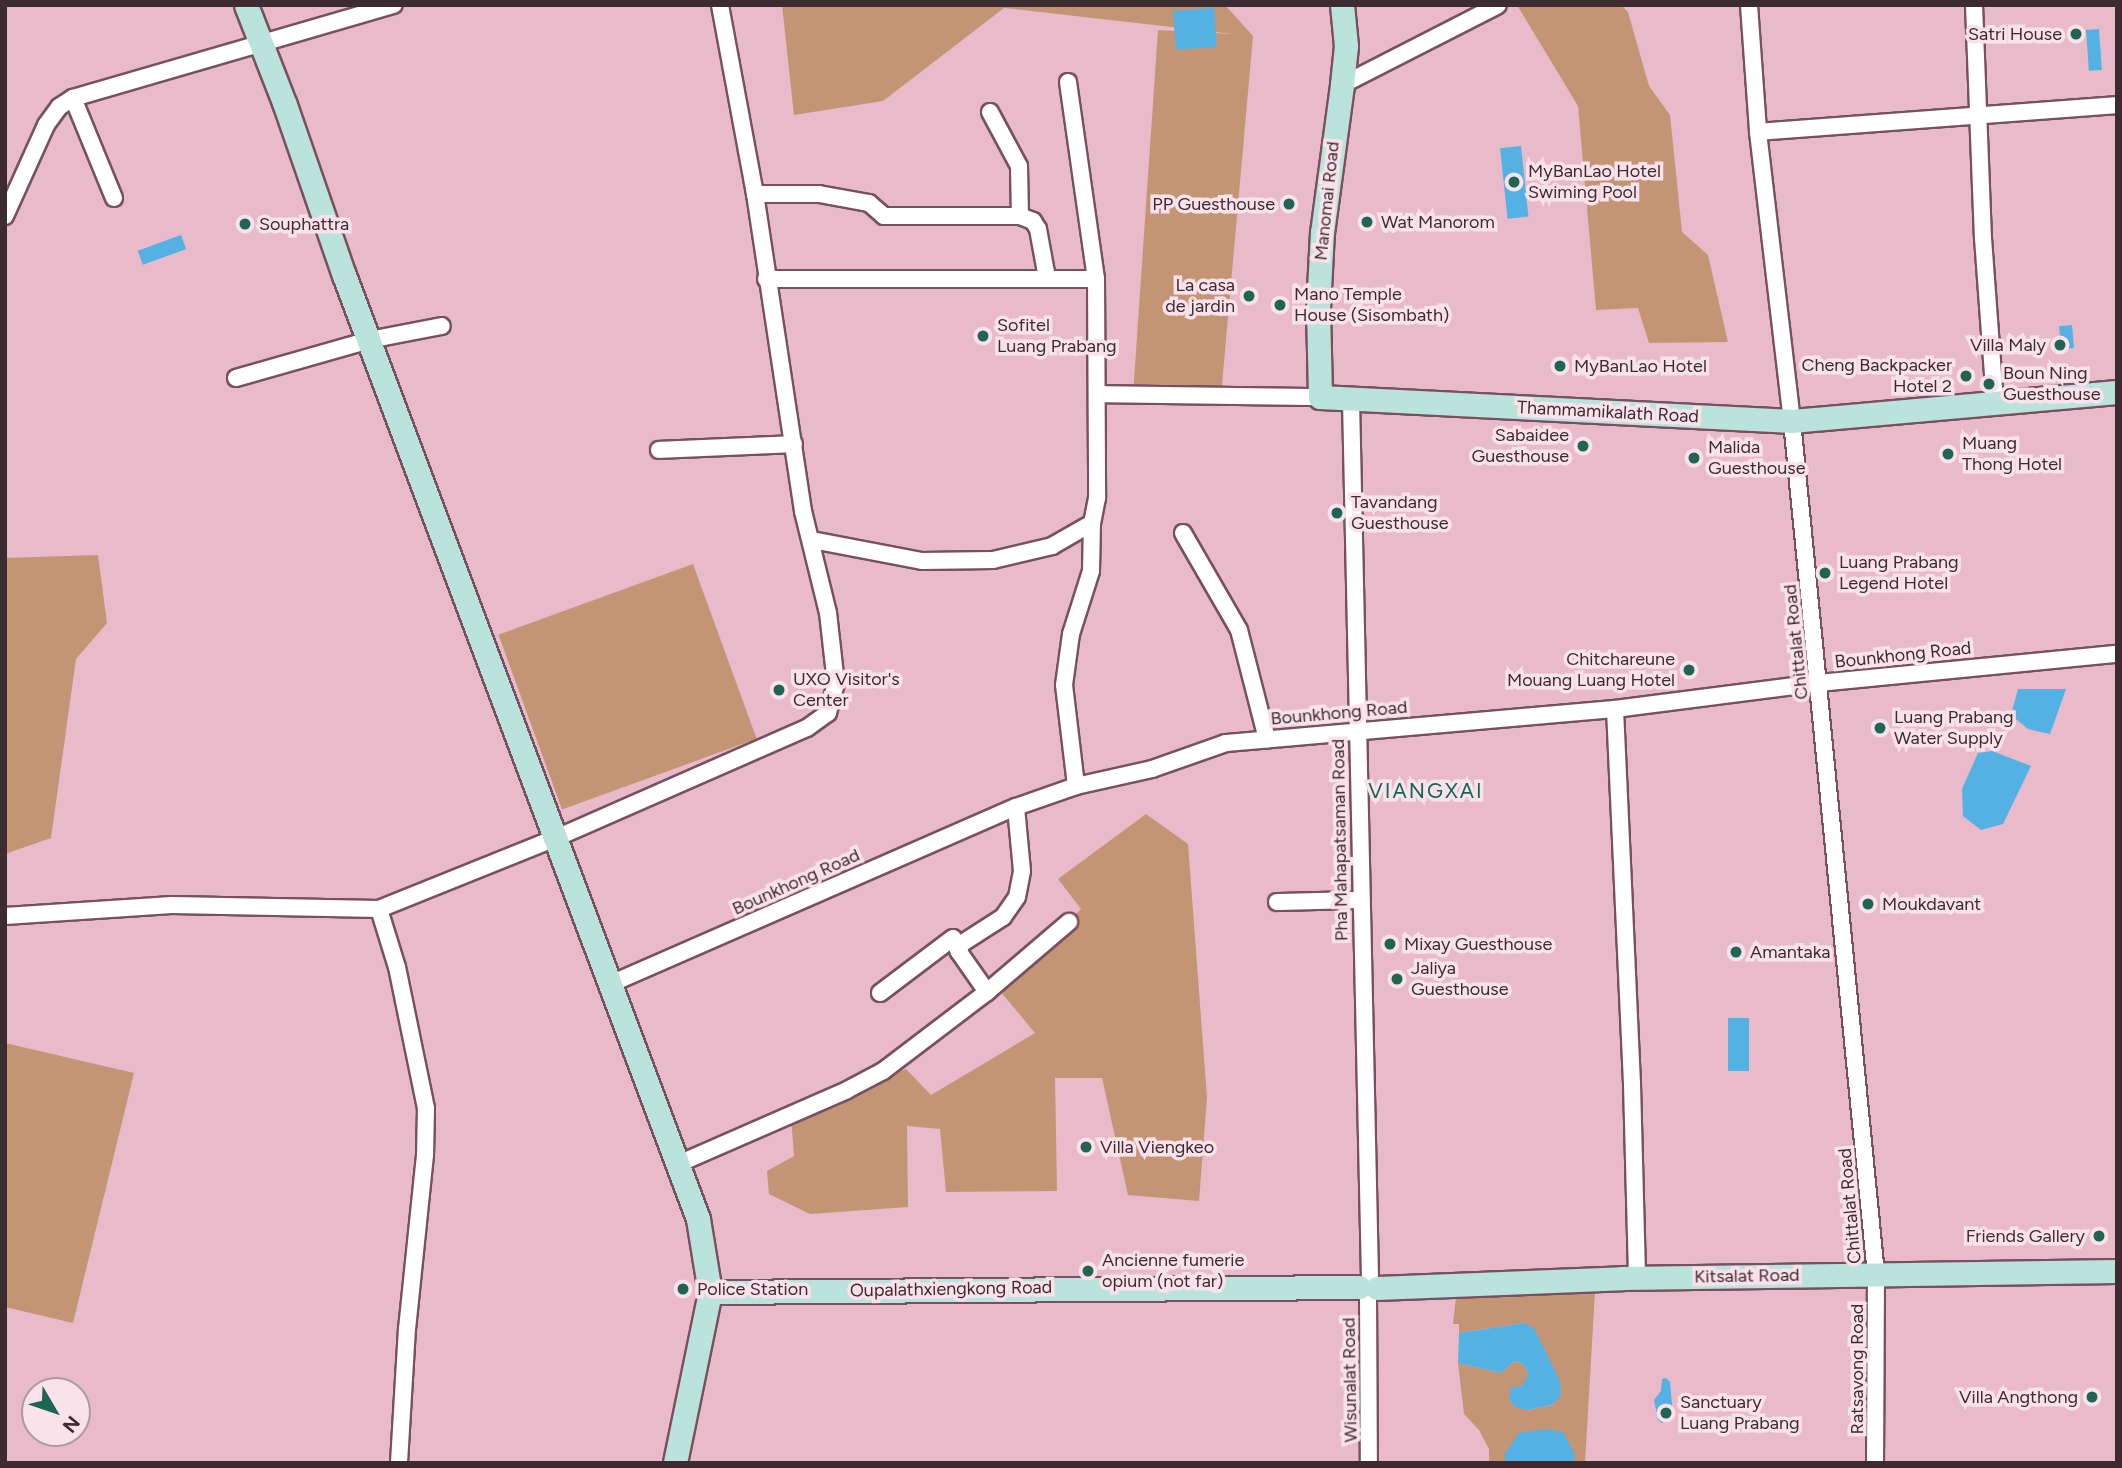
<!DOCTYPE html>
<html>
<head>
<meta charset="utf-8">
<style>
  body { margin:0 }
  #map { position:relative; width:2122px; height:1468px; overflow:hidden; background:#e8baca; font-family:Figtree,sans-serif }
  div>[style] { position:absolute }
  .green>* { inset:0; background:#c49575; transform-origin:0 0 }
  .water>* { inset:0; background:#54b1e3; transform-origin:0 0 }
  .roads { filter:drop-shadow(2px 0 #785160) drop-shadow(-2px 0 #785160) drop-shadow(0 2px #785160) drop-shadow(0 -2px #785160) }
  .street>* { height:16px; margin:-8px; padding:0 8px; transform-origin:8px; border-radius:8px; background:#fff }
  .secondary>* { height:23px; margin:-11.5px; padding:0 11.5px; transform-origin:11.5px; border-radius:11.5px; background:#bae3db }
  .dots>* { width:19px; height:19px; translate:-50% -50%; box-sizing:border-box; border:4px solid #fae2ea; border-radius:50% }
  span { translate:-50% -50%; white-space:nowrap; text-align:center; line-height:1.15; -webkit-text-stroke:7px #fae2ea; paint-order:stroke }
  .poi-label { font-size:18px; color:#3d2b32 }
  .right { translate:-100% -50%; text-align:right }
  .left { translate:0 -50%; text-align:left }
  .street-label { font-size:18px; color:#3d2b32 }
  .quarter-label { font-size:21px; color:#126555; letter-spacing:2px }
  .frame { position:absolute; inset:0; border:7px solid #3d2b32; pointer-events:none }
  .north { position:absolute; left:21px; top:1377px; width:70px; height:70px; box-sizing:border-box; background:#fae2ea; border:2px solid #ae99a0; border-radius:50%; rotate:129deg; font-size:19px; font-weight:700; line-height:28px; text-align:center; color:#3d2b32 }
  .north::after { content:''; display:block; margin:auto; width:24px; height:32px; background:#206454; clip-path:polygon(50% 0,100% 100%,50% 72%,0 100%) }
</style>
</head>
<body>
<div id="map">
  <div class="green">
    <i style="clip-path:polygon(782px 5px,1225px 5px,1253px 36px,1221px 396px,1133px 395px,1158px 30px,1233px 34px,1004px 8px,883px 101px,794px 115px)"></i>
    <i style="clip-path:polygon(1517px 5px,1621px 5px,1628px 12px,1649px 86px,1670px 115px,1682px 232px,1708px 255px,1728px 342px,1649px 343px,1638px 308px,1596px 310px,1578px 106px)"></i>
    <i style="clip-path:polygon(98px 555px,107px 623px,76px 659px,51px 838px,5px 854px,5px 558px)"></i>
    <i style="left:693px;top:564px;width:186px;height:207px;rotate:70deg"></i>
    <i style="clip-path:polygon(1146px 814px,1188px 844px,1207px 1098px,1199px 1201px,1128px 1195px,1102px 1078px,1055px 1078px,1057px 1191px,946px 1192px,940px 1129px,907px 1126px,908px 1207px,810px 1214px,769px 1194px,767px 1171px,794px 1156px,791px 1117px,906px 1069px,931px 1095px,1035px 1033px,1000px 991px,1081px 909px,1058px 879px)"></i>
    <i style="clip-path:polygon(5px 1043px,134px 1073px,73px 1323px,5px 1307px)"></i>
    <i style="clip-path:polygon(1595px 1292px,1585px 1463px,1489px 1463px,1489px 1449px,1479px 1430px,1464px 1414px,1458px 1363px,1501px 1373px,1514px 1361px,1523px 1364px,1528px 1372px,1526px 1381px,1520px 1387px,1527px 1410px,1553px 1405px,1524px 1323px,1459px 1333px,1459px 1324px,1453px 1324px,1456px 1297px)"></i>
  </div>
  <div class="water">
    <i style="left:1214px;top:8px;width:39px;height:41px;rotate:86deg"></i>
    <i style="left:2099px;top:29px;width:41px;height:13px;rotate:86deg"></i>
    <i style="left:1521px;top:146px;width:71px;height:21px;rotate:84deg"></i>
    <i style="left:181px;top:235px;width:15px;height:46px;rotate:70deg"></i>
    <i style="left:2072px;top:325px;width:23px;height:13px;rotate:85deg"></i>
    <i style="clip-path:polygon(2018px 689px,2066px 689px,2050px 734px,2028px 729px,2011px 715px)"></i>
    <i style="clip-path:polygon(1992px 751px,2031px 766px,2003px 824px,1981px 830px,1963px 816px,1962px 789px,1978px 753px)"></i>
    <i style="left:1728px;top:1018px;width:21px;height:53px"></i>
    <i style="clip-path:polygon(1524px 1323px,1534px 1328px,1560px 1381px,1561px 1395px,1552px 1405px,1527px 1410px,1515px 1407px,1509px 1399px,1511px 1387px,1520px 1387px,1526px 1380px,1528px 1372px,1523px 1364px,1514px 1361px,1501px 1373px,1458px 1363px,1459px 1333px)"></i>
    <i style="clip-path:polygon(1666px 1378px,1670px 1382px,1673px 1413px,1671px 1419px,1662px 1423px,1658px 1420px,1654px 1400px,1661px 1391px,1662px 1379px)"></i>
    <i style="clip-path:polygon(1546px 1429px,1563px 1432px,1575px 1455px,1574px 1463px,1506px 1463px,1504px 1455px,1519px 1433px)"></i>
  </div>
  <div class="roads">
    <div class="street">
      <i style="left:1749px;top:5px;width:127px;rotate:85.9deg"></i>
      <i style="left:1758px;top:132px;width:291px;rotate:83.3deg"></i>
      <i style="left:1792px;top:421px;width:858px;rotate:84.38deg"></i>
      <i style="left:1876px;top:1275px;width:188px;rotate:90.3deg"></i>
      <i style="left:1974px;top:5px;width:233px;rotate:87.8deg"></i>
      <i style="left:1983px;top:238px;width:164px;rotate:85.8deg"></i>
      <i style="left:1068px;top:82px;width:199px;rotate:81.9deg"></i>
      <i style="left:1096px;top:279px;width:219px;rotate:89.7deg"></i>
      <i style="left:1097px;top:498px;width:25px;rotate:101deg"></i>
      <i style="left:1092px;top:523px;width:48px;rotate:91.2deg"></i>
      <i style="left:1091px;top:571px;width:66px;rotate:107.6deg"></i>
      <i style="left:1071px;top:634px;width:51px;rotate:97.8deg"></i>
      <i style="left:1064px;top:685px;width:102px;rotate:83.2deg"></i>
      <i style="left:1342px;top:85px;width:175px;rotate:-27.1deg"></i>
      <i style="left:73px;top:98px;width:108px;rotate:67.7deg"></i>
      <i style="left:990px;top:112px;width:61px;rotate:61.8deg"></i>
      <i style="left:1019px;top:166px;width:50px;rotate:88.9deg"></i>
      <i style="left:1758px;top:132px;width:360px;rotate:-4.3deg"></i>
      <i style="left:755px;top:194px;width:64px"></i>
      <i style="left:819px;top:194px;width:51px;rotate:10.2deg"></i>
      <i style="left:869px;top:203px;width:20px;rotate:41deg"></i>
      <i style="left:884px;top:216px;width:136px"></i>
      <i style="left:1020px;top:216px;width:14px;rotate:21deg"></i>
      <i style="left:1033px;top:221px;width:9px;rotate:58deg"></i>
      <i style="left:1038px;top:229px;width:50px;rotate:79.6deg"></i>
      <i style="left:5px;top:216px;width:100px;rotate:-65.7deg"></i>
      <i style="left:46px;top:125px;width:22px;rotate:-54deg"></i>
      <i style="left:59px;top:107px;width:17px;rotate:-33deg"></i>
      <i style="left:73px;top:98px;width:334px;rotate:-16.2deg"></i>
      <i style="left:766px;top:279px;width:330px"></i>
      <i style="left:236px;top:378px;width:138px;rotate:-15.9deg"></i>
      <i style="left:369px;top:340px;width:74px;rotate:-10.9deg"></i>
      <i style="left:1097px;top:394px;width:223px;rotate:0.8deg"></i>
      <i style="left:1351px;top:400px;width:879px;rotate:88.76deg"></i>
      <i style="left:659px;top:450px;width:135px;rotate:-2.5deg"></i>
      <i style="left:1183px;top:533px;width:112px;rotate:60deg"></i>
      <i style="left:1239px;top:630px;width:113px;rotate:75.6deg"></i>
      <i style="left:812px;top:540px;width:112px;rotate:10.8deg"></i>
      <i style="left:922px;top:561px;width:71px;rotate:-0.8deg"></i>
      <i style="left:993px;top:560px;width:61px;rotate:-13.3deg"></i>
      <i style="left:1052px;top:546px;width:46px;rotate:-29.9deg"></i>
      <i style="left:1615px;top:709px;width:375px;rotate:87.4deg"></i>
      <i style="left:1632px;top:1084px;width:193px;rotate:88.5deg"></i>
      <i style="left:1277px;top:902px;width:82px;rotate:-1.4deg"></i>
      <i style="left:379px;top:909px;width:61px;rotate:72.8deg"></i>
      <i style="left:397px;top:967px;width:144px;rotate:78.4deg"></i>
      <i style="left:426px;top:1108px;width:47px;rotate:91.2deg"></i>
      <i style="left:425px;top:1155px;width:174px;rotate:95.9deg"></i>
      <i style="left:407px;top:1328px;width:135px;rotate:93.4deg"></i>
      <i style="left:5px;top:916px;width:167px;rotate:-3.8deg"></i>
      <i style="left:172px;top:905px;width:207px;rotate:1.1deg"></i>
      <i style="left:379px;top:909px;width:191px;rotate:-21.9deg"></i>
      <i style="left:556px;top:838px;width:274px;rotate:-23.7deg"></i>
      <i style="left:807px;top:728px;width:26px;rotate:-36deg"></i>
      <i style="left:828px;top:713px;width:30px;rotate:-75deg"></i>
      <i style="left:836px;top:684px;width:71px;rotate:-96.4deg"></i>
      <i style="left:828px;top:613px;width:105px;rotate:-103.8deg"></i>
      <i style="left:803px;top:511px;width:321px;rotate:-98.6deg"></i>
      <i style="left:755px;top:194px;width:192px;rotate:-100.5deg"></i>
      <i style="left:959px;top:952px;width:8px;rotate:-76deg"></i>
      <i style="left:961px;top:944px;width:50px;rotate:-32.7deg"></i>
      <i style="left:1003px;top:917px;width:24px;rotate:-55deg"></i>
      <i style="left:1017px;top:897px;width:26px;rotate:-79deg"></i>
      <i style="left:1022px;top:871px;width:64px;rotate:-95.4deg"></i>
      <i style="left:608px;top:985px;width:445px;rotate:-23.6deg"></i>
      <i style="left:1016px;top:807px;width:64px;rotate:-19.3deg"></i>
      <i style="left:1076px;top:786px;width:78px;rotate:-12.6deg"></i>
      <i style="left:1152px;top:769px;width:78px;rotate:-19.4deg"></i>
      <i style="left:1226px;top:743px;width:390px;rotate:-5deg"></i>
      <i style="left:1615px;top:709px;width:206px;rotate:-7.3deg"></i>
      <i style="left:1819px;top:683px;width:299px;rotate:-5.6deg"></i>
      <i style="left:880px;top:993px;width:91px;rotate:-37deg"></i>
      <i style="left:953px;top:938px;width:15px;rotate:67deg"></i>
      <i style="left:959px;top:952px;width:49px;rotate:55deg"></i>
      <i style="left:678px;top:1164px;width:184px;rotate:-23.6deg"></i>
      <i style="left:847px;top:1090px;width:41px;rotate:-27.8deg"></i>
      <i style="left:883px;top:1071px;width:131px;rotate:-37.2deg"></i>
      <i style="left:987px;top:992px;width:108px;rotate:-40.5deg"></i>
      <i style="left:1368px;top:1296px;width:167px;rotate:89.7deg"></i>
    </div>
    <div class="secondary">
      <i style="left:246px;top:5px;width:107px;rotate:68.7deg"></i>
      <i style="left:285px;top:105px;width:180px;rotate:70.9deg"></i>
      <i style="left:344px;top:275px;width:1008px;rotate:69.44deg"></i>
      <i style="left:698px;top:1219px;width:74px;rotate:80.7deg"></i>
      <i style="left:710px;top:1292px;width:175px;rotate:101.6deg"></i>
      <i style="left:1342px;top:5px;width:41px;rotate:84.4deg"></i>
      <i style="left:1346px;top:46px;width:39px;rotate:96deg"></i>
      <i style="left:1342px;top:85px;width:148px;rotate:97.7deg"></i>
      <i style="left:1322px;top:232px;width:76px;rotate:93deg"></i>
      <i style="left:1318px;top:308px;width:89px;rotate:88.7deg"></i>
      <i style="left:1320px;top:397px;width:473px;rotate:2.9deg"></i>
      <i style="left:1792px;top:421px;width:326px;rotate:-5.1deg"></i>
      <i style="left:1377px;top:1288px;width:245px;rotate:-2.3deg"></i>
      <i style="left:1622px;top:1278px;width:495px;rotate:-0.8deg"></i>
      <i style="left:710px;top:1292px;width:649px;rotate:-0.44deg"></i>
    </div>
  </div>
  <div class="dots">
    <i style="left:2076px;top:34px;background:#206454"></i>
    <i style="left:1514px;top:182px;background:#206454"></i>
    <i style="left:1289px;top:204px;background:#206454"></i>
    <i style="left:1367px;top:222px;background:#206454"></i>
    <i style="left:245px;top:224px;background:#206454"></i>
    <i style="left:1249px;top:296px;background:#206454"></i>
    <i style="left:1280px;top:305px;background:#206454"></i>
    <i style="left:983px;top:336px;background:#206454"></i>
    <i style="left:2060px;top:345px;background:#206454"></i>
    <i style="left:1560px;top:366px;background:#206454"></i>
    <i style="left:1966px;top:376px;background:#206454"></i>
    <i style="left:1989px;top:384px;background:#206454"></i>
    <i style="left:1583px;top:446px;background:#206454"></i>
    <i style="left:1948px;top:454px;background:#206454"></i>
    <i style="left:1694px;top:458px;background:#206454"></i>
    <i style="left:1337px;top:513px;background:#206454"></i>
    <i style="left:1825px;top:573px;background:#206454"></i>
    <i style="left:1689px;top:670px;background:#206454"></i>
    <i style="left:779px;top:690px;background:#206454"></i>
    <i style="left:1880px;top:728px;background:#206454"></i>
    <i style="left:1868px;top:904px;background:#206454"></i>
    <i style="left:1390px;top:944px;background:#206454"></i>
    <i style="left:1736px;top:952px;background:#206454"></i>
    <i style="left:1397px;top:979px;background:#206454"></i>
    <i style="left:1086px;top:1147px;background:#206454"></i>
    <i style="left:2099px;top:1236px;background:#206454"></i>
    <i style="left:1088px;top:1271px;background:#206454"></i>
    <i style="left:683px;top:1289px;background:#206454"></i>
    <i style="left:2092px;top:1397px;background:#206454"></i>
    <i style="left:1666px;top:1413px;background:#206454"></i>
  </div>
  <div class="poi-label">
    <span class="right" style="left:2062px;top:34px">Satri House</span>
    <span class="left" style="left:1528px;top:182px">MyBanLao Hotel<br>Swiming Pool</span>
    <span class="right" style="left:1275px;top:204px">PP Guesthouse</span>
    <span class="left" style="left:1381px;top:222px">Wat Manorom</span>
    <span class="left" style="left:259px;top:224px">Souphattra</span>
    <span class="right" style="left:1235px;top:296px">La casa<br>de jardin</span>
    <span class="left" style="left:1294px;top:305px">Mano Temple<br>House (Sisombath)</span>
    <span class="left" style="left:997px;top:336px">Sofitel<br>Luang Prabang</span>
    <span class="right" style="left:2046px;top:345px">Villa Maly</span>
    <span class="left" style="left:1574px;top:366px">MyBanLao Hotel</span>
    <span class="right" style="left:1952px;top:376px">Cheng Backpacker<br>Hotel 2</span>
    <span class="left" style="left:2003px;top:384px">Boun Ning<br>Guesthouse</span>
    <span class="right" style="left:1569px;top:446px">Sabaidee<br>Guesthouse</span>
    <span class="left" style="left:1962px;top:454px">Muang<br>Thong Hotel</span>
    <span class="left" style="left:1708px;top:458px">Malida<br>Guesthouse</span>
    <span class="left" style="left:1351px;top:513px">Tavandang<br>Guesthouse</span>
    <span class="left" style="left:1839px;top:573px">Luang Prabang<br>Legend Hotel</span>
    <span class="right" style="left:1675px;top:670px">Chitchareune<br>Mouang Luang Hotel</span>
    <span class="left" style="left:793px;top:690px">UXO Visitor's<br>Center</span>
    <span class="left" style="left:1894px;top:728px">Luang Prabang<br>Water Supply</span>
    <span class="left" style="left:1882px;top:904px">Moukdavant</span>
    <span class="left" style="left:1404px;top:944px">Mixay Guesthouse</span>
    <span class="left" style="left:1750px;top:952px">Amantaka</span>
    <span class="left" style="left:1411px;top:979px">Jaliya<br>Guesthouse</span>
    <span class="left" style="left:1100px;top:1147px">Villa Viengkeo</span>
    <span class="right" style="left:2085px;top:1236px">Friends Gallery</span>
    <span class="left" style="left:1102px;top:1271px">Ancienne fumerie<br>opium (not far)</span>
    <span class="left" style="left:697px;top:1289px">Police Station</span>
    <span class="right" style="left:2078px;top:1397px">Villa Angthong</span>
    <span class="left" style="left:1680px;top:1413px">Sanctuary<br>Luang Prabang</span>
  </div>
  <div class="street-label">
    <span style="left:1327px;top:201px;rotate:-84deg">Manomai Road</span>
    <span style="left:1608px;top:412px;rotate:3deg">Thammamikalath Road</span>
    <span style="left:1796px;top:642px;rotate:-96deg">Chittalat Road</span>
    <span style="left:1903px;top:655px;rotate:-6deg">Bounkhong Road</span>
    <span style="left:1339px;top:713px;rotate:-5deg">Bounkhong Road</span>
    <span style="left:1340px;top:840px;rotate:-91deg">Pha Mahapatsaman Road</span>
    <span style="left:796px;top:882px;rotate:-24deg">Bounkhong Road</span>
    <span style="left:1850px;top:1206px;rotate:-95deg">Chittalat Road</span>
    <span style="left:1747px;top:1276px;rotate:-1deg">Kitsalat Road</span>
    <span style="left:951px;top:1289px;rotate:-1deg">Oupalathxiengkong Road</span>
    <span style="left:1857px;top:1369px;rotate:-90deg">Ratsavong Road</span>
    <span style="left:1350px;top:1380px;rotate:-91deg">Wisunalat Road</span>
  </div>
  <div class="quarter-label">
    <span style="left:1426px;top:791px">VIANGXAI</span>
  </div>
  <div class="frame"></div>
  <div class="north">N</div>
</div>
</body>
</html>
